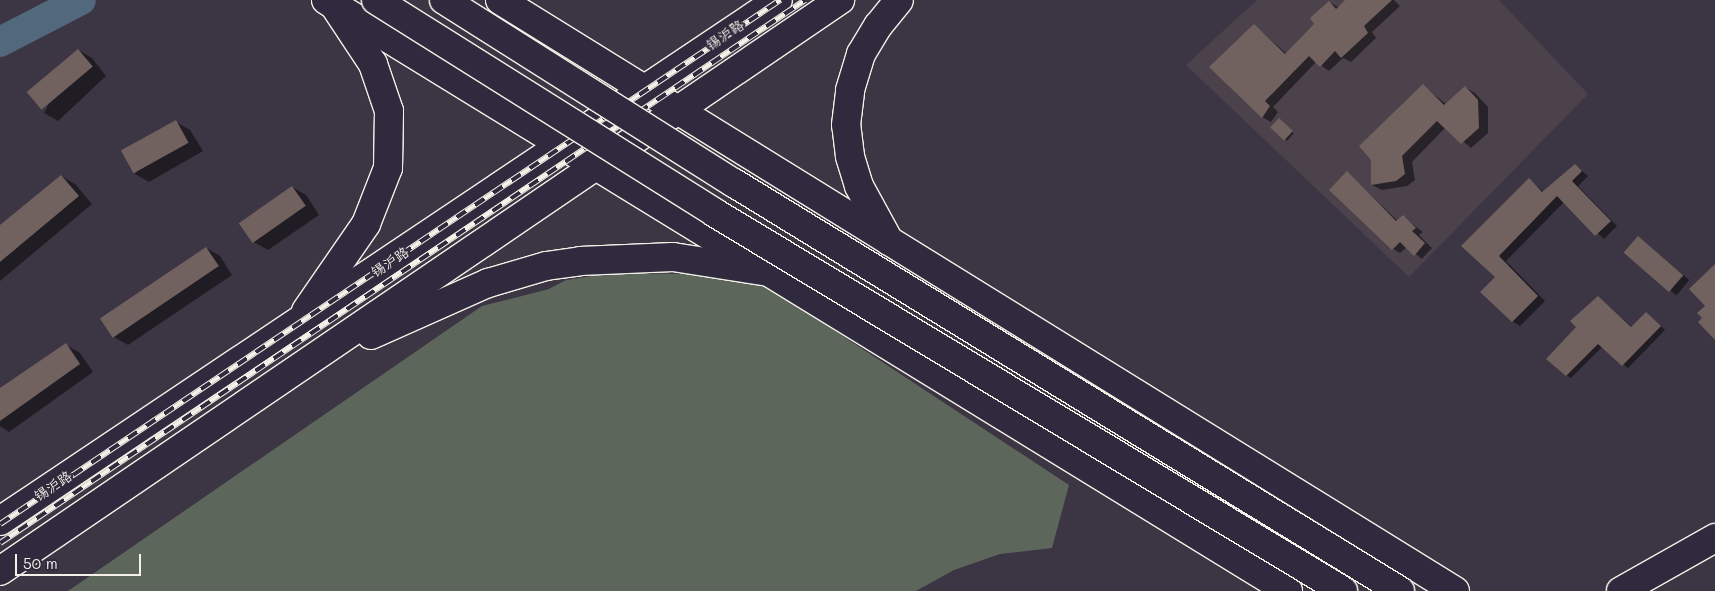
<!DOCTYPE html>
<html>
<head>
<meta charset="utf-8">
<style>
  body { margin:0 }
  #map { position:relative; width:1715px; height:591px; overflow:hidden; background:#3c3544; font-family:Mali,"LXGW WenKai TC",sans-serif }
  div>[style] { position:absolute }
  .built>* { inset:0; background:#4c424c }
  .green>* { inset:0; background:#5c665a }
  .shadow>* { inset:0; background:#0007; transform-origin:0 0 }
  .river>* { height:30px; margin:-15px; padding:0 15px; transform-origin:15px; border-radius:15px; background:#52697d }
  .building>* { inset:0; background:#72625f; transform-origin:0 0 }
  .roads { filter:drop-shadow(1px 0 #f4f1e8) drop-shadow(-1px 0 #f4f1e8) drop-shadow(0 1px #f4f1e8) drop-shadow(0 -1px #f4f1e8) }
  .major>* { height:28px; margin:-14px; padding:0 14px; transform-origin:14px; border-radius:14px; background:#2f2a3d }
  .highway>* { height:28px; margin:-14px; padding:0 14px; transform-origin:14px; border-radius:14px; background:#2f2a3d }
  .rail>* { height:5.5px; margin-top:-2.75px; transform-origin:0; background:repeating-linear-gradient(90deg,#2f2a3d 0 11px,#f4f1e8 0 22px); box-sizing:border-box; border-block:1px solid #f4f1e8 }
  .bridges { filter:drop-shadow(1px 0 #f4f1e8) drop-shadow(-1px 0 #f4f1e8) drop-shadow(0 1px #f4f1e8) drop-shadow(0 -1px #f4f1e8) }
  .highway-bridge>* { height:28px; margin:-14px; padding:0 14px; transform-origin:14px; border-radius:14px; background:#2f2a3d }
  span { translate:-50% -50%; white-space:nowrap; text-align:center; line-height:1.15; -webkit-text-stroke:4.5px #2f2a3d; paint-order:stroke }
  .street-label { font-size:14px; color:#f4f1e8 }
  .scale { position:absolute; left:15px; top:554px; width:126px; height:22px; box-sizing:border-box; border:2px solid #f4f1e8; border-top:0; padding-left:6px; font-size:15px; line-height:18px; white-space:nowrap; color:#f4f1e8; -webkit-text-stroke:4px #2f2a3d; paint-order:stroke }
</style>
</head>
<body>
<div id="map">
  <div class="built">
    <i style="clip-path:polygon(1257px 0,1499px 0,1588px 94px,1409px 277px,1186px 65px)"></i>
  </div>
  <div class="green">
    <i style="clip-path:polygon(612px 273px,703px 274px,770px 288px,1069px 485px,1052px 548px,1000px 554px,954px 570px,916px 591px,68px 591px,482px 306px,549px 289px,566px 280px)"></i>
  </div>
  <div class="shadow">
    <i style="clip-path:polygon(1347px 0,1394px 0,1400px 6px,1372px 32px,1376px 38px,1351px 62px,1343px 58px,1329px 71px,1316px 62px,1273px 107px,1278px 112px,1271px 122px,1262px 117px,1255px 26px,1287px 54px,1316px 25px,1329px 2px,1338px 7px)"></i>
    <i style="clip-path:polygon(78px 50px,92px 58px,106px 76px,58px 121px,44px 113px)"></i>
    <i style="clip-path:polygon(1423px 86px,1446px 104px,1465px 87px,1475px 93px,1488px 107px,1488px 133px,1471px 148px,1446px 127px,1412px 162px,1415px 180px,1407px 186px,1382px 190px,1372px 185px)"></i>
    <i style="clip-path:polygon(1281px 121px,1294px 133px,1287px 141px,1285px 139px)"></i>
    <i style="clip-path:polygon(176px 122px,190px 130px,203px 151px,149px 182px,135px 174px)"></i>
    <i style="clip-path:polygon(1575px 165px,1588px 176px,1578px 186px,1617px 226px,1604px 239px,1564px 202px,1506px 261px,1545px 301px,1520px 326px,1512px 321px,1497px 277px,1463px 246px,1529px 180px,1544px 192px)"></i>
    <i style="clip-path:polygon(1347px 173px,1398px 221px,1403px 217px,1423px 232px,1419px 235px,1432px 248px,1422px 259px,1407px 247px,1400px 253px,1393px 249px)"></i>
    <i style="clip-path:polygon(61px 176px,75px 184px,92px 204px,0 281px,0 227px)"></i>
    <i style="clip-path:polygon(292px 187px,306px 195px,319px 215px,268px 250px,254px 242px)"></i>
    <i style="left:1638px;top:237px;width:67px;height:20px;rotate:40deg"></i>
    <i style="clip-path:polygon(206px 248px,220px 256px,232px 275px,128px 345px,114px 337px)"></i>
    <i style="clip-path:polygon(1598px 297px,1632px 327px,1646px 313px,1665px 330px,1628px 368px,1602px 347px,1571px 378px,1566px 375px)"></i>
    <i style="clip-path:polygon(66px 345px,80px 353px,93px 372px,9px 432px,0 426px,0 390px)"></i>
  </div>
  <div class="river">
    <i style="left:0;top:42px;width:91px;rotate:-27.4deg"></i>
  </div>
  <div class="building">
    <i style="clip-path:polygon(1345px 0,1392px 0,1364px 26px,1368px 33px,1341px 58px,1335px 51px,1320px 67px,1309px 56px,1265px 101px,1270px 106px,1262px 118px,1209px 67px,1254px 24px,1285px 54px,1314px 24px,1310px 18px,1329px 1px,1336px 9px)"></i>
    <i style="left:78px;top:49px;width:23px;height:67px;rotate:50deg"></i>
    <i style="clip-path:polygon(1423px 84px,1444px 105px,1465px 86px,1478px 100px,1479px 128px,1461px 144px,1437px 121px,1402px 156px,1405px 174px,1396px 181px,1371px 185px,1371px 160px,1359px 146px)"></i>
    <i style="left:1279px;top:118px;width:19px;height:13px;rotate:43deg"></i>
    <i style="left:176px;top:120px;width:26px;height:63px;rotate:61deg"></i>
    <i style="clip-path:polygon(1575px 164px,1582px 171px,1572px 181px,1611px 221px,1595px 236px,1557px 196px,1499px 256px,1538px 296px,1512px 322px,1480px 292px,1495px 277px,1461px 246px,1529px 178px,1542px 192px)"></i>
    <i style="clip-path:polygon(1347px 171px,1396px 221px,1403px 215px,1416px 228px,1412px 231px,1425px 243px,1414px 256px,1400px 242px,1392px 250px,1329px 190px)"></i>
    <i style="clip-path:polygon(61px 175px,79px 196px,0 262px,0 225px)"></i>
    <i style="left:292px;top:186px;width:24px;height:65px;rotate:55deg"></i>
    <i style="left:1638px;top:236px;width:60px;height:22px;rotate:41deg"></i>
    <i style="left:206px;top:247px;width:23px;height:128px;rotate:56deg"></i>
    <i style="clip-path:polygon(1715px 264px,1715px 340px,1698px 322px,1702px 318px,1697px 313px,1705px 306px,1689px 289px)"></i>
    <i style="clip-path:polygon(1598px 296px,1631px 327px,1646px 312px,1661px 326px,1622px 366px,1598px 344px,1566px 376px,1546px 359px,1576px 327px,1570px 321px)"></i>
    <i style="clip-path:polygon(66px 343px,80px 364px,0 421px,0 388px)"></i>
  </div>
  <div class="roads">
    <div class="major">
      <i style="left:889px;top:241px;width:63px;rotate:-118.6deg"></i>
      <i style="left:859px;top:186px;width:31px;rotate:-107deg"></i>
      <i style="left:850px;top:156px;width:31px;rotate:-97deg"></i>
      <i style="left:846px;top:125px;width:35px;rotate:-83deg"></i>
      <i style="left:850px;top:90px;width:38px;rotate:-73deg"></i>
      <i style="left:861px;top:54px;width:33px;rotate:-59deg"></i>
      <i style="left:878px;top:26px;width:33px;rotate:-51deg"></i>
      <i style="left:306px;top:311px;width:106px;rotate:-55.4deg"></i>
      <i style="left:366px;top:224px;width:60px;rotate:-68.6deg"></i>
      <i style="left:388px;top:168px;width:57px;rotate:-89deg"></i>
      <i style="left:389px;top:111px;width:50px;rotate:-108.8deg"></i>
      <i style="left:373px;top:64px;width:71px;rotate:-123.5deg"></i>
      <i style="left:371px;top:335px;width:128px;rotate:-24deg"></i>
      <i style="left:488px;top:283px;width:60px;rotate:-16.3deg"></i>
      <i style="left:546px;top:266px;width:34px;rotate:-8deg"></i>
      <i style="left:580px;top:261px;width:93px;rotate:-2.5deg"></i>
      <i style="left:673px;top:257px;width:97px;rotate:8.9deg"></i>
      <i style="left:0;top:521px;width:936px;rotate:-33.81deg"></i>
      <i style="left:0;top:571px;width:1016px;rotate:-34.21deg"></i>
    </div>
    <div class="highway">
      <i style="left:326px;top:0;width:1129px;rotate:31.56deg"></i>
      <i style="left:500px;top:0;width:1123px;rotate:31.75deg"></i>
      <i style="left:1621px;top:591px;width:108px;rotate:-29.4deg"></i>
    </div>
  </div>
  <div class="rail">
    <i style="left:0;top:524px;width:940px;rotate:-33.89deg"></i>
    <i style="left:0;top:543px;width:971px;rotate:-34deg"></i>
  </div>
  <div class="bridges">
    <div class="highway-bridge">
      <i style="left:376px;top:0;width:400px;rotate:32.1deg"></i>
      <i style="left:715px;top:213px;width:733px;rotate:31.04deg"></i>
      <i style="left:444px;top:0;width:343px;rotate:32.3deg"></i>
      <i style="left:734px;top:183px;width:781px;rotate:31.49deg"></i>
    </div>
  </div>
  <div class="street-label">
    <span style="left:725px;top:35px;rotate:-34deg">锡沪路</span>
    <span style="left:390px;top:262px;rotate:-34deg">锡沪路</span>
    <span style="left:53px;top:486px;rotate:-34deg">锡沪路</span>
  </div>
  <div class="scale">50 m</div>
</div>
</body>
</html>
